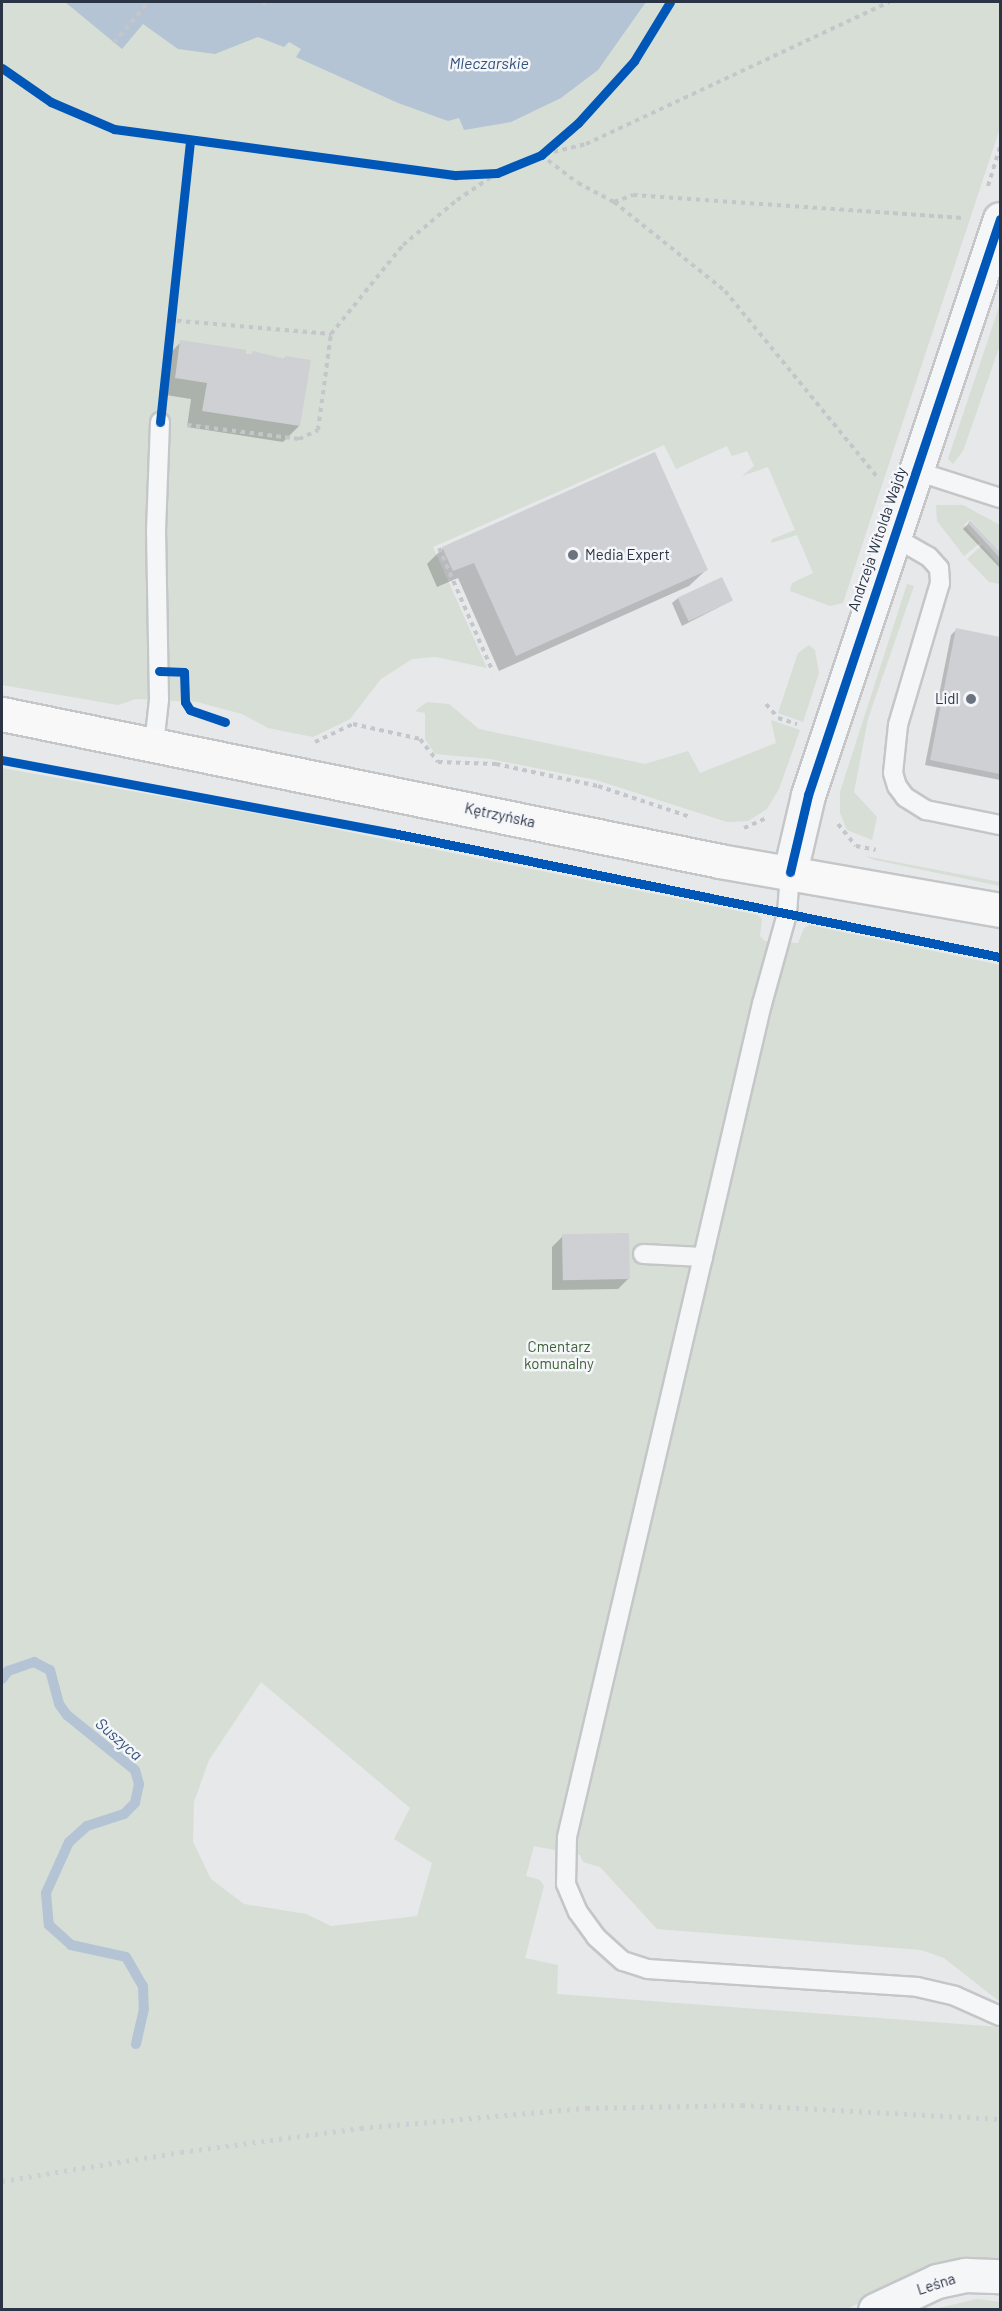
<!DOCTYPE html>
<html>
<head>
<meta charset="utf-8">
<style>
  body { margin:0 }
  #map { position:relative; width:1002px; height:2311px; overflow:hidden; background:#e6e8ea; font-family:Barlow,sans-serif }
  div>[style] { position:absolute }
  .green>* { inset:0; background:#d6ded6 }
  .water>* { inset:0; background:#b4c4d5 }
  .shadow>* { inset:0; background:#0003 }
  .stream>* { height:10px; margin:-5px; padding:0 5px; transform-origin:5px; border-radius:5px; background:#b4c4d5 }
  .building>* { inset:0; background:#ced0d3; transform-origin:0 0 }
  .path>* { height:4px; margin-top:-2px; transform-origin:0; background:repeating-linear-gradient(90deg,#c5c6ca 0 4.5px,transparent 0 9px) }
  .roads { filter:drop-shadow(2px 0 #c4c6c8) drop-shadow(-2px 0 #c4c6c8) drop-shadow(0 2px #c4c6c8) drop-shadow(0 -2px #c4c6c8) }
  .service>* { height:18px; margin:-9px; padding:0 9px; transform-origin:9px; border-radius:9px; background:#f5f6f7 }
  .minor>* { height:33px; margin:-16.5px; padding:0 16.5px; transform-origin:16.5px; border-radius:16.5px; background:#f5f6f7 }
  .tertiary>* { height:33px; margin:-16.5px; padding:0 16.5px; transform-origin:16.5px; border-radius:16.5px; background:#f5f6f7 }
  .secondary>* { height:33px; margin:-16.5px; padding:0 16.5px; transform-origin:16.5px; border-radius:16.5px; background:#f8f8f8 }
  .rail>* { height:4.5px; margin-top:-2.25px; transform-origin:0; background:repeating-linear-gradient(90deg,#cecfd2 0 3px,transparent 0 9px) }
  .cycleway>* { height:9px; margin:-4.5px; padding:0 4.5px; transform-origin:4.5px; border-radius:4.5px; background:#0057b8 }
  .dots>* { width:16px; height:16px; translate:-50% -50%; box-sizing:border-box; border:3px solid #f4f6f9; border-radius:50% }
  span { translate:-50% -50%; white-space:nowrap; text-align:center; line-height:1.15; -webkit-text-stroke:5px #f4f6f9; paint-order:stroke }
  .street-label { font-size:15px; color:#2b3445 }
  .poi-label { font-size:15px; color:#2b3445 }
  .left { translate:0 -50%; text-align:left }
  .right { translate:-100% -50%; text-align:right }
  .park-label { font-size:15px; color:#3f6138 }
  .water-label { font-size:16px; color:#34527a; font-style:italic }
  .frame { position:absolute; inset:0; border:3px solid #2b3445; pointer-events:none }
</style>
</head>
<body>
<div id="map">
  <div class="green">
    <i style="clip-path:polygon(2px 2px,1000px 2px,1000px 128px,843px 603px,830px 606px,790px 591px,792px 583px,813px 573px,797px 535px,771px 543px,772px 539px,795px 530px,768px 467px,742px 476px,754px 466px,747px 451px,732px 456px,727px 446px,676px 469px,664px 445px,433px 547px,487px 668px,436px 657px,412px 659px,381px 679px,350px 719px,313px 737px,268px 728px,242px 714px,197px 702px,136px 699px,118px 705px,2px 685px)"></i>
    <i style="clip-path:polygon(1000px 304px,1000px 345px,963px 451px,953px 464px,948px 459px)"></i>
    <i style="clip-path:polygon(936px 505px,963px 505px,1000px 525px,1000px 552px,970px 519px,964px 525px,980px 543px,964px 556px,937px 521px)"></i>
    <i style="clip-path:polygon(982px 545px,1000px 565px,1000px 584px,989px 582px,967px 559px)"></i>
    <i style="clip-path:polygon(907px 584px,914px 586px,868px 719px,854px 792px,877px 817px,872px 840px,847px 830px,840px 813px,840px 792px)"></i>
    <i style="clip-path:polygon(809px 645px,815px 650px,819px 673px,803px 722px,778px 713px,798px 653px)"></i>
    <i style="clip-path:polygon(427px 702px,449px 704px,479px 729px,645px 764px,688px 751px,700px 773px,776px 743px,771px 720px,800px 730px,779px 789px,767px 809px,748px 821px,727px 822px,596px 780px,490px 759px,435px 754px,425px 739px,425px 713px,415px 711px)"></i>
    <i style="clip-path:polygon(evenodd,2px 768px,275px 817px,758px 915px,762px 919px,760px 936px,765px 941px,798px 943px,804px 928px,809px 925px,1000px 965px,1000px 2002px,944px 1958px,921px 1950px,657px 1929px,600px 1867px,583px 1862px,580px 1855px,534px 1846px,526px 1876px,540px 1880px,544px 1886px,525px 1958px,558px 1965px,557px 1994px,1000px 2027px,1000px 2258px,973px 2259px,897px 2284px,847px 2309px,2px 2309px,2px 768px,261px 1682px,410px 1808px,394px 1839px,432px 1863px,417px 1916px,331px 1926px,306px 1914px,244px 1904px,211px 1879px,193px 1842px,194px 1802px,209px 1760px,261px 1682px)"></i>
    <i style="clip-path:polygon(865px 856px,1000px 882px,1000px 886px,875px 860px)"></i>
    <i style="clip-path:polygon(977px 2299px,1000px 2302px,1000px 2309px,934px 2309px)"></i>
  </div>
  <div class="water">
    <i style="clip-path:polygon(65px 2px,646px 2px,598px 70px,561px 98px,511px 122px,464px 130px,459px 118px,448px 121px,398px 103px,296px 57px,301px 49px,289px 42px,284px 47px,258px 37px,215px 54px,178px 49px,143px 24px,122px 49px)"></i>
  </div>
  <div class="shadow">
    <i style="clip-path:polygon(181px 342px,250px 356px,253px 353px,283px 360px,285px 358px,299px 426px,283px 442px,187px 427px,191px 399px,159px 394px,165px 358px)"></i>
    <i style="clip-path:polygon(970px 522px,1000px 554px,999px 567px,963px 529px)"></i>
    <i style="clip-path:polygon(443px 548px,706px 570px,689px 586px,499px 671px,458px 578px,437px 587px,427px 564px)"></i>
    <i style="clip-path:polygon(678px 598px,731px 601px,682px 626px,672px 603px)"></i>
    <i style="clip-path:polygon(956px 630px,1000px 639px,1000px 780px,925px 765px,951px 635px)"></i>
    <i style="clip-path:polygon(563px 1236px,629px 1278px,618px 1289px,552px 1290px,552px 1247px)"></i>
  </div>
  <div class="stream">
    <i style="left:2px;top:1679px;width:10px;rotate:-53deg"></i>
    <i style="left:8px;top:1671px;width:28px;rotate:-19deg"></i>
    <i style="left:34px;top:1662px;width:18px;rotate:27deg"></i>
    <i style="left:50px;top:1670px;width:35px;rotate:75deg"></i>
    <i style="left:59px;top:1704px;width:14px;rotate:54deg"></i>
    <i style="left:67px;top:1715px;width:87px;rotate:39deg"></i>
    <i style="left:135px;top:1770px;width:15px;rotate:74deg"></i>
    <i style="left:139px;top:1784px;width:19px;rotate:102deg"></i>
    <i style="left:135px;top:1803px;width:16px;rotate:135deg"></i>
    <i style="left:124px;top:1814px;width:39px;rotate:162deg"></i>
    <i style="left:87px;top:1826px;width:24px;rotate:138deg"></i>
    <i style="left:69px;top:1842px;width:56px;rotate:114.3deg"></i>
    <i style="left:46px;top:1893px;width:32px;rotate:85deg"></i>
    <i style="left:49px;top:1925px;width:30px;rotate:42deg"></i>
    <i style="left:71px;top:1945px;width:56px;rotate:12.3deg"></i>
    <i style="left:126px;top:1957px;width:34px;rotate:60deg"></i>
    <i style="left:143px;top:1986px;width:23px;rotate:88deg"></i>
    <i style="left:144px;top:2009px;width:36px;rotate:103deg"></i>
  </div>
  <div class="building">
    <i style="clip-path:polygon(180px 340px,246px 350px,246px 354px,252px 354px,253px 351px,285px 359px,285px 356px,311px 360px,300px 426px,202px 411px,207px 383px,175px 378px)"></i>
    <i style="clip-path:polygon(655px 452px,708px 570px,516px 656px,474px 563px,453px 571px,442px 547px)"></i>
    <i style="clip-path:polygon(970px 520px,1000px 552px,1000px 558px,968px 523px)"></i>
    <i style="left:722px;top:577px;width:26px;height:49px;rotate:65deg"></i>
    <i style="clip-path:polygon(956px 628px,1000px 637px,1000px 774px,930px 760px)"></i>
    <i style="left:629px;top:1233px;width:46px;height:67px;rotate:89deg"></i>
  </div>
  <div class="path">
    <i style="left:262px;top:2px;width:5px;rotate:37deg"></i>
    <i style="left:114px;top:43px;width:53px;rotate:-50.3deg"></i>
    <i style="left:2px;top:68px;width:60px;rotate:34.8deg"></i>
    <i style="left:51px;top:102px;width:69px;rotate:23.2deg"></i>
    <i style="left:114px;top:129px;width:345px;rotate:7.7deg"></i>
    <i style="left:456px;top:175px;width:41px;rotate:-2.8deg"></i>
    <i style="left:497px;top:173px;width:48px;rotate:-22.2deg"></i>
    <i style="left:541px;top:155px;width:49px;rotate:-40.9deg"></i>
    <i style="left:578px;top:123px;width:84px;rotate:-47.9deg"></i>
    <i style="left:634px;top:61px;width:69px;rotate:-58.6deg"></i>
    <i style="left:545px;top:154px;width:42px;rotate:-13.7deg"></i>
    <i style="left:586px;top:144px;width:335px;rotate:-25.1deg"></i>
    <i style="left:541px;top:155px;width:46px;rotate:37.1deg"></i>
    <i style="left:578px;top:183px;width:41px;rotate:27.8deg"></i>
    <i style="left:614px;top:202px;width:20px;rotate:-20deg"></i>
    <i style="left:633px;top:195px;width:331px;rotate:4deg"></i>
    <i style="left:988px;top:186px;width:41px;rotate:-72.9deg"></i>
    <i style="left:614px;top:202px;width:142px;rotate:38.7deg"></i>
    <i style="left:725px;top:291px;width:240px;rotate:50.7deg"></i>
    <i style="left:168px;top:320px;width:164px;rotate:4.9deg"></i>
    <i style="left:162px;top:397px;width:258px;rotate:-83.8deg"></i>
    <i style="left:187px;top:425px;width:113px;rotate:7.1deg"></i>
    <i style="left:299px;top:439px;width:21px;rotate:-25deg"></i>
    <i style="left:318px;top:430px;width:97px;rotate:-82.3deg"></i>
    <i style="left:331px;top:334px;width:114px;rotate:-51deg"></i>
    <i style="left:403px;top:245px;width:70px;rotate:-39.8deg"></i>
    <i style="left:457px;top:200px;width:48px;rotate:-34deg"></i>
    <i style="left:439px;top:548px;width:135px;rotate:66.5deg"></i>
    <i style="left:766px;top:704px;width:18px;rotate:49deg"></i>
    <i style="left:778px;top:718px;width:20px;rotate:18deg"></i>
    <i style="left:315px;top:742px;width:42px;rotate:-25.3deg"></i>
    <i style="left:353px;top:724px;width:69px;rotate:12.6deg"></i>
    <i style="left:420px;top:739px;width:29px;rotate:52deg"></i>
    <i style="left:438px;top:762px;width:58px;rotate:2deg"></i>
    <i style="left:496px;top:764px;width:104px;rotate:12.2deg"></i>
    <i style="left:598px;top:786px;width:97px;rotate:18.6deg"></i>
    <i style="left:838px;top:824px;width:28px;rotate:51deg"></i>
    <i style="left:856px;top:846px;width:20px;rotate:11deg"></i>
    <i style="left:744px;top:828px;width:24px;rotate:-24deg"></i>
  </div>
  <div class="roads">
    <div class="service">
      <i style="left:916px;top:471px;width:88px;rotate:17.8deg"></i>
      <i style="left:894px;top:537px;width:40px;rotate:29.7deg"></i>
      <i style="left:929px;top:557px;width:15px;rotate:48deg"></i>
      <i style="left:939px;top:568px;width:15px;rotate:86deg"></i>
      <i style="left:940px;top:583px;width:148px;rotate:106.5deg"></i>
      <i style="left:898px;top:725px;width:48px;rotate:95.9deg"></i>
      <i style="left:893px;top:773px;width:14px;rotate:73deg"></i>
      <i style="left:897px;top:786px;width:14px;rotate:54deg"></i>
      <i style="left:905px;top:797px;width:25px;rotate:32deg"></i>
      <i style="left:926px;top:810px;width:76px;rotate:11.5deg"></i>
      <i style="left:154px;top:745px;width:45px;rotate:-83.7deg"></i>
      <i style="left:159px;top:700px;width:169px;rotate:-91deg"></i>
      <i style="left:156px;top:531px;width:109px;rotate:-87.9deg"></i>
      <i style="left:643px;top:1254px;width:60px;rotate:2.9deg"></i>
      <i style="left:703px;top:1257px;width:260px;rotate:-76.9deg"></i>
      <i style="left:762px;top:1004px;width:93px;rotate:-74.5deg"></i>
      <i style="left:787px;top:914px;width:42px;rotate:-85.9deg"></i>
      <i style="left:703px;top:1257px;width:596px;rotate:103.2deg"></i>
      <i style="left:567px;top:1837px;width:47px;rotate:91.2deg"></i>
      <i style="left:566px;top:1884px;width:30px;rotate:67deg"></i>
      <i style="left:578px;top:1912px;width:31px;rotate:54deg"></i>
      <i style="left:596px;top:1937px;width:36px;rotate:42deg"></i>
      <i style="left:623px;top:1961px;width:26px;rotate:18deg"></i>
      <i style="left:648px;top:1969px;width:270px;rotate:3.8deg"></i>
      <i style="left:917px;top:1987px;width:39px;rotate:13deg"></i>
      <i style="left:955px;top:1996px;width:49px;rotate:24deg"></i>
    </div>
    <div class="minor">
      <i style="left:875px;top:2310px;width:68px;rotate:-25.1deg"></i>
      <i style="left:937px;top:2281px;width:30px;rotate:-12deg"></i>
      <i style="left:966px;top:2275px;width:34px;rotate:2deg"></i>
    </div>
    <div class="tertiary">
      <i style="left:790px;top:872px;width:79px;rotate:-76.8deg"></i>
      <i style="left:808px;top:795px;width:607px;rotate:-71.57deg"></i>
    </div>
    <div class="secondary">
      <i style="left:2px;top:714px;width:733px;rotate:11.57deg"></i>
      <i style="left:720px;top:861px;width:284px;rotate:9.9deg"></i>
    </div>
  </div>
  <div class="rail">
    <i style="left:2px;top:2181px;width:181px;rotate:-9.2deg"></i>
    <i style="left:181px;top:2152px;width:182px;rotate:-7.6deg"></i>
    <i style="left:361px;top:2128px;width:227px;rotate:-5.1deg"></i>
    <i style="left:587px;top:2108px;width:155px;rotate:-1.1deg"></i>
    <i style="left:742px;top:2105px;width:258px;rotate:3.1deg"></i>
  </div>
  <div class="cycleway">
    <i style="left:2px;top:68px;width:60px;rotate:34.8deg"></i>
    <i style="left:51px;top:102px;width:69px;rotate:23.2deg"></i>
    <i style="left:114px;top:129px;width:345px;rotate:7.7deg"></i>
    <i style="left:456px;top:175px;width:41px;rotate:-2.8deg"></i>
    <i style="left:497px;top:173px;width:48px;rotate:-22.2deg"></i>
    <i style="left:541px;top:155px;width:49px;rotate:-40.9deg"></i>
    <i style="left:578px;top:123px;width:84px;rotate:-47.9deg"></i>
    <i style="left:634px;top:61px;width:69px;rotate:-58.6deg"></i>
    <i style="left:160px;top:422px;width:283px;rotate:-83.9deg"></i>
    <i style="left:159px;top:671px;width:25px;rotate:2deg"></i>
    <i style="left:184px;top:672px;width:30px;rotate:88deg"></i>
    <i style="left:185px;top:702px;width:9px;rotate:58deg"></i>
    <i style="left:190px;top:710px;width:37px;rotate:19deg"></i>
    <i style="left:2px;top:760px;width:398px;rotate:10.6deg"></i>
    <i style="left:393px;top:833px;width:620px;rotate:11.55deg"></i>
    <i style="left:790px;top:872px;width:79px;rotate:-76.8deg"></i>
    <i style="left:808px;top:795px;width:607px;rotate:-71.57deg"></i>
  </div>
  <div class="dots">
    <i style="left:573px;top:555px;background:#6c737f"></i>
    <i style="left:971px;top:699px;background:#6c737f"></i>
  </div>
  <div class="street-label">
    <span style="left:877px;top:539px;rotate:-71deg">Andrzeja Witolda Wajdy</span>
    <span style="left:500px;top:815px;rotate:12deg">Kętrzyńska</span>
    <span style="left:936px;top:2284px;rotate:-18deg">Leśna</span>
  </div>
  <div class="poi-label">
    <span class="left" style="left:585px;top:555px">Media Expert</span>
    <span class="right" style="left:959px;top:699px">Lidl</span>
  </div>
  <div class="park-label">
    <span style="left:559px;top:1355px">Cmentarz<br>komunalny</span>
  </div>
  <div class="water-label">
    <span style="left:489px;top:63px">Mleczarskie</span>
    <span style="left:119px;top:1739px;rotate:41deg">Suszyca</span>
  </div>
  <div class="frame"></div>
</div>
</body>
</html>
